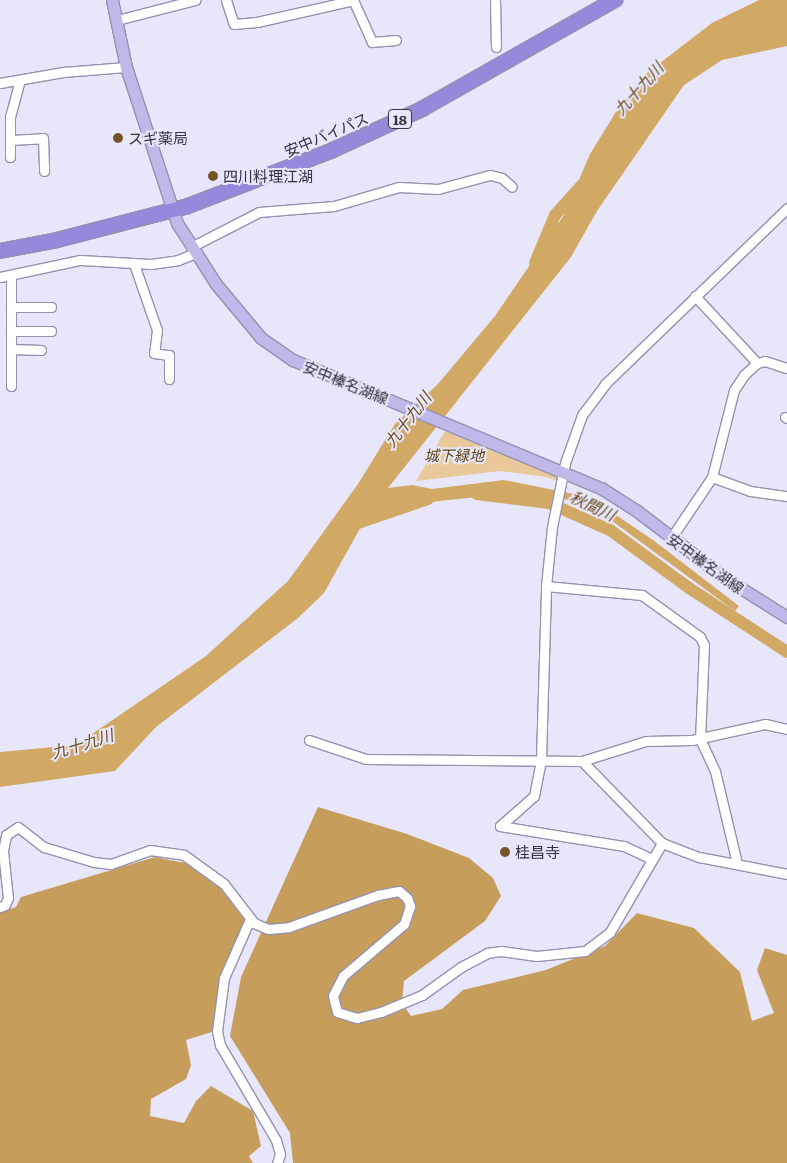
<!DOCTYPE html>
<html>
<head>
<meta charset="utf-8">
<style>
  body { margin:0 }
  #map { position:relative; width:787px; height:1163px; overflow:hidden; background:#e7e6fa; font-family:Literata,"Noto Sans JP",serif }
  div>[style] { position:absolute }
  .green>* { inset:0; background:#e9c999 }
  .forest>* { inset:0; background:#c79d5b }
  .water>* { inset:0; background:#d2a865 }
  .river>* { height:12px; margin:-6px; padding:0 6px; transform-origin:6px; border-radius:6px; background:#d2a865 }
  .roads { filter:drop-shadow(1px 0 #9491b0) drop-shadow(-1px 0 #9491b0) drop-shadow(0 1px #9491b0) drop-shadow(0 -1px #9491b0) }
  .minor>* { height:9px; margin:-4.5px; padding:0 4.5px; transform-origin:4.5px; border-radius:4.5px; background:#fff }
  .major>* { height:11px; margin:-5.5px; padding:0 5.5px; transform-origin:5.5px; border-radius:5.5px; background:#bfb8e9 }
  .highway>* { height:14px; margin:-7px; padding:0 7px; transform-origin:7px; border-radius:7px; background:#9489da }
  .dots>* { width:14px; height:14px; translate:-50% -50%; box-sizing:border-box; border:2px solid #e7e6fa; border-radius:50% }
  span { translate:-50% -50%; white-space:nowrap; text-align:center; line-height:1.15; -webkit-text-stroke:4px #e7e6fa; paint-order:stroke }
  .shield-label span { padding:1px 4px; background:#e7e6fa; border:1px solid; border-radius:4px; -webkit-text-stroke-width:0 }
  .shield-label { font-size:14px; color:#33323e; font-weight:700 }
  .street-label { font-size:15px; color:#33323e }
  .poi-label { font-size:15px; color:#33323e }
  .left { translate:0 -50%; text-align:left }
  .park-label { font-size:15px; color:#624511; font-style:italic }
  .water-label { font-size:16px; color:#684b18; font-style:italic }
</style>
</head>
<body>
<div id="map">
  <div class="green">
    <i style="clip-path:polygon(445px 431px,559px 478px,559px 482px,547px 477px,500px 471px,416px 481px)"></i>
  </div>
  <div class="forest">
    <i style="clip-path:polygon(318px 807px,407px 834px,469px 858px,493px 878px,501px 896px,485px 921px,404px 981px,402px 1003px,411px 1016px,442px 1009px,463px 990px,546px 970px,605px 946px,637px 913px,694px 928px,740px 972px,752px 1021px,774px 1013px,757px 970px,765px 948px,787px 955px,787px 1163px,293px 1163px,290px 1133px,230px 1036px,241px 977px)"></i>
    <i style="clip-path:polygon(155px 857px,185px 863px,210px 876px,234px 894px,245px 915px,246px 927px,226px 984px,215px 1031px,186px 1040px,191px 1065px,186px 1079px,151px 1099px,150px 1116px,184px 1123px,196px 1101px,211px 1086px,253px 1111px,261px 1146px,249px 1156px,253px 1163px,0 1163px,0 913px,16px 907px,21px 897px)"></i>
  </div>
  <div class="water">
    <i style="clip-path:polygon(759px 0,787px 0,787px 46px,722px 60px,684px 85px,597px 211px,571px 257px,388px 488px,412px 485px,432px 489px,504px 480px,574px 494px,610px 511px,653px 540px,739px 606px,735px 611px,608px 518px,570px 500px,516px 493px,439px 501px,368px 514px,324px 593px,298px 618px,156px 727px,115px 771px,0 787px,0 752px,76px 745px,206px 656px,288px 581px,358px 484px,395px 424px,438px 384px,495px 316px,564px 215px,590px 154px,616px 112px,647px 73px,712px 23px)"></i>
  </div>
  <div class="river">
    <i style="left:535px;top:263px;width:52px;rotate:-67.4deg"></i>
    <i style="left:555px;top:215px;width:40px;rotate:-48deg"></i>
    <i style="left:477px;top:494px;width:73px;rotate:7.1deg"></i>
    <i style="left:549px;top:503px;width:67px;rotate:23.9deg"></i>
    <i style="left:610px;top:530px;width:98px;rotate:36.3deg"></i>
    <i style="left:689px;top:588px;width:117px;rotate:33.1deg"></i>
    <i style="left:355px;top:524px;width:77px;rotate:-18.9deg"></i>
  </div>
  <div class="roads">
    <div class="minor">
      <i style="left:226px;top:0;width:25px;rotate:72deg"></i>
      <i style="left:234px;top:24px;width:23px;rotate:-5deg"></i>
      <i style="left:257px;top:22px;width:99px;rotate:-12.8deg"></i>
      <i style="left:495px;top:0;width:47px;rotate:88.8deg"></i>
      <i style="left:354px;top:2px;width:44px;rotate:65.8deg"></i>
      <i style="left:372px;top:42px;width:24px;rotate:-5deg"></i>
      <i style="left:117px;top:20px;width:81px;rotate:-14.4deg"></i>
      <i style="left:0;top:83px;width:64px;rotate:-9.9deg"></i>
      <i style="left:63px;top:72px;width:63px;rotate:-4.5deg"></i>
      <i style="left:10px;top:140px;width:33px;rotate:-3deg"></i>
      <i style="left:43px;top:138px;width:33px;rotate:88deg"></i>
      <i style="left:10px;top:157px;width:40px;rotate:-90deg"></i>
      <i style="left:10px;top:117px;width:38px;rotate:-75deg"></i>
      <i style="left:191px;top:247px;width:76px;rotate:-27.2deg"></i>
      <i style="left:259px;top:212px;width:75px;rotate:-4.6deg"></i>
      <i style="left:334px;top:206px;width:68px;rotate:-16.3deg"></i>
      <i style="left:399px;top:187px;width:39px;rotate:3deg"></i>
      <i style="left:438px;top:189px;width:54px;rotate:-15.1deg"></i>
      <i style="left:490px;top:175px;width:12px;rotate:14deg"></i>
      <i style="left:502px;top:178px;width:13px;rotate:42deg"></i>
      <i style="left:134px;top:264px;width:70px;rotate:70.8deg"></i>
      <i style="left:157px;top:330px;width:23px;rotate:97deg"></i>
      <i style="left:154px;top:353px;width:15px;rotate:8deg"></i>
      <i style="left:169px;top:355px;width:24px;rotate:90deg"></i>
      <i style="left:11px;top:276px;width:110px;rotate:90deg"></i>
      <i style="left:0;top:277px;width:82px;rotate:-12deg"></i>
      <i style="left:80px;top:260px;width:71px;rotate:3.2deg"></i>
      <i style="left:151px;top:264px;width:27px;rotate:-8deg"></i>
      <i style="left:178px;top:260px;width:18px;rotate:-22deg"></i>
      <i style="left:695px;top:296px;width:91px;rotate:47.2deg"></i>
      <i style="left:11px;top:307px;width:40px"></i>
      <i style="left:11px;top:331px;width:40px"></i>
      <i style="left:11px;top:349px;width:30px;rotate:2deg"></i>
      <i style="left:785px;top:417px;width:2px;rotate:27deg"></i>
      <i style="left:712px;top:477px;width:40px;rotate:20.2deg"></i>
      <i style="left:750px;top:491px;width:37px;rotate:8deg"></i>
      <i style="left:671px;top:538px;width:73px;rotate:-56.1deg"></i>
      <i style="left:712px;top:477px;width:90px;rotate:-75.8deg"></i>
      <i style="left:734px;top:390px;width:18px;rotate:-56deg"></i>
      <i style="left:744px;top:375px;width:18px;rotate:-43deg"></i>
      <i style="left:757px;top:363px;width:8px;rotate:-14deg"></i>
      <i style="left:765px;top:361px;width:23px;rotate:18deg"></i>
      <i style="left:546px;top:586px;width:96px;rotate:5.4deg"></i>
      <i style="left:642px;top:595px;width:72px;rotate:35.9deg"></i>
      <i style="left:700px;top:637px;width:9px;rotate:63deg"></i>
      <i style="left:704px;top:645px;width:94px;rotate:92.4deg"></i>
      <i style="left:700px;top:739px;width:35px;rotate:65deg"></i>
      <i style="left:715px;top:771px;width:95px;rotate:76.6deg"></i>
      <i style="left:309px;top:740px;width:60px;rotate:18.4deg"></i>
      <i style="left:366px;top:759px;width:216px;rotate:0.5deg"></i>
      <i style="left:582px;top:761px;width:67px;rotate:-17.4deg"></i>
      <i style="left:646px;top:741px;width:46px;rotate:-1.2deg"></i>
      <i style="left:692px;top:740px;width:75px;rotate:-12.4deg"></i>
      <i style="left:765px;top:724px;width:23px;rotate:13deg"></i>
      <i style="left:582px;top:761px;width:115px;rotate:45.7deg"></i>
      <i style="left:662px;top:843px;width:40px;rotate:21deg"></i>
      <i style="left:699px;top:857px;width:90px;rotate:10.9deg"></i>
      <i style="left:500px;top:826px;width:45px;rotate:-41.4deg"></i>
      <i style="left:534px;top:796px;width:38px;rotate:-79deg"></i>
      <i style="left:541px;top:759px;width:173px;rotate:-88.3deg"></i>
      <i style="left:546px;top:586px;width:59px;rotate:-84.2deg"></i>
      <i style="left:552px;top:527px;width:65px;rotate:-78.5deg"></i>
      <i style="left:565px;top:463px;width:51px;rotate:-70.5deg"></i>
      <i style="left:582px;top:415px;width:39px;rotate:-53deg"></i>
      <i style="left:605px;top:384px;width:253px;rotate:-44deg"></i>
      <i style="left:500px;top:826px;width:126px;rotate:9.2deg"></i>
      <i style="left:624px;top:846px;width:31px;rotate:25deg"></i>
      <i style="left:0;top:907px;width:5px;rotate:-22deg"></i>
      <i style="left:5px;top:905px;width:8px;rotate:-67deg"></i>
      <i style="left:8px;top:898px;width:47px;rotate:-96.1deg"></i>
      <i style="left:3px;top:851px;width:16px;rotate:-79deg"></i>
      <i style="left:6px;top:835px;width:14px;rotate:-34deg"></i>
      <i style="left:18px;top:827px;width:33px;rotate:38deg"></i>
      <i style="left:44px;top:847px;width:52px;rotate:16.7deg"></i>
      <i style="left:94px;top:862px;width:17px;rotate:7deg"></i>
      <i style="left:111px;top:864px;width:41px;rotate:-19.7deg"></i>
      <i style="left:150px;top:850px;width:34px;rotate:8deg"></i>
      <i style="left:184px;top:855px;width:49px;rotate:35.9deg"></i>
      <i style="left:224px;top:884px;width:49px;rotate:52.4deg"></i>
      <i style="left:254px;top:923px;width:15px;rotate:23deg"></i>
      <i style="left:268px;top:929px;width:21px;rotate:-5deg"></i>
      <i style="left:289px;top:927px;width:95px;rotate:-19.8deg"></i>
      <i style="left:378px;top:895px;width:21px;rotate:-11deg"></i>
      <i style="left:399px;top:891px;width:11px;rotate:41deg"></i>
      <i style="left:407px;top:898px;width:9px;rotate:69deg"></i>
      <i style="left:410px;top:906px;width:19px;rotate:108deg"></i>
      <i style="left:404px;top:924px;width:80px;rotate:139.6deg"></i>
      <i style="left:343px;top:976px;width:22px;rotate:117deg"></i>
      <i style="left:333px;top:996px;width:16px;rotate:76deg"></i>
      <i style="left:337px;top:1012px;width:21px;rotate:17deg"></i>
      <i style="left:357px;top:1018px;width:25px;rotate:-14deg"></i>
      <i style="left:381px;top:1012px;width:44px;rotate:-22.5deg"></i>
      <i style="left:422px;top:995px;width:48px;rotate:-35.7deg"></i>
      <i style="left:461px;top:967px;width:30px;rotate:-28deg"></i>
      <i style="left:487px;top:953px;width:14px;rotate:-8deg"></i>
      <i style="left:501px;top:951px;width:36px;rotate:8deg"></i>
      <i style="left:537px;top:956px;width:48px;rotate:-5.9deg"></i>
      <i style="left:585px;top:951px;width:31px;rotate:-37deg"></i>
      <i style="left:610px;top:932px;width:103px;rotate:-59.7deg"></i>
      <i style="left:250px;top:919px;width:64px;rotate:113.8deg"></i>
      <i style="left:224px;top:978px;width:53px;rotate:97.5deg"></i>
      <i style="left:217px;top:1031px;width:14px;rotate:78deg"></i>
      <i style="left:220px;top:1045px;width:110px;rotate:59.5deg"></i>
      <i style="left:276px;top:1140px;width:15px;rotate:74deg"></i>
      <i style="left:280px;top:1154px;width:9px;rotate:108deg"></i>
    </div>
    <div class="major">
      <i style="left:112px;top:0;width:68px;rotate:78.2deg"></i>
      <i style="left:126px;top:67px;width:164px;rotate:71.9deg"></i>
      <i style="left:177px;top:223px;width:72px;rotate:57.4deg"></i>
      <i style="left:216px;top:284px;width:70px;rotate:50.2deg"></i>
      <i style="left:261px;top:338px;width:39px;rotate:35deg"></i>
      <i style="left:293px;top:360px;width:334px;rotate:22.6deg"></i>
      <i style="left:601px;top:488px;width:43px;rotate:32.6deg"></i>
      <i style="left:637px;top:511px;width:111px;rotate:37.3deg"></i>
      <i style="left:725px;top:578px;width:73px;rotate:32.2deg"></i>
    </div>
    <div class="highway">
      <i style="left:0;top:251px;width:58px;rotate:-10.9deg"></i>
      <i style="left:57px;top:240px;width:135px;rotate:-14.5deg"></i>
      <i style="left:188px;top:206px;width:155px;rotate:-21.1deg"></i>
      <i style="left:333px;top:150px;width:98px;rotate:-24.7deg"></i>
      <i style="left:422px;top:109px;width:222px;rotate:-29.5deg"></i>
    </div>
  </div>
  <div class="dots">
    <i style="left:118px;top:138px;background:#725629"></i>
    <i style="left:213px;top:176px;background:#725629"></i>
    <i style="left:505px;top:852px;background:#725629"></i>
  </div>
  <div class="shield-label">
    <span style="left:400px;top:119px">18</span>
  </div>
  <div class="street-label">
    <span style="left:326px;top:134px;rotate:-23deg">安中バイパス</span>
    <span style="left:346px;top:382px;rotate:22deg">安中榛名湖線</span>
    <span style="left:706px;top:563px;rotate:36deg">安中榛名湖線</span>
  </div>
  <div class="poi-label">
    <span class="left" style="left:128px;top:138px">スギ薬局</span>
    <span class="left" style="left:223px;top:176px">四川料理江湖</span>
    <span class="left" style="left:515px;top:852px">桂昌寺</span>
  </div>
  <div class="park-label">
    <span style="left:454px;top:455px">城下緑地</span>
  </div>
  <div class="water-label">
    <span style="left:638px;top:88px;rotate:-48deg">九十九川</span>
    <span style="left:407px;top:419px;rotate:-52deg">九十九川</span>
    <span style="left:593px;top:505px;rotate:25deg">秋間川</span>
    <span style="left:82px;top:743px;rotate:-17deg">九十九川</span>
  </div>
</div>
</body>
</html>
